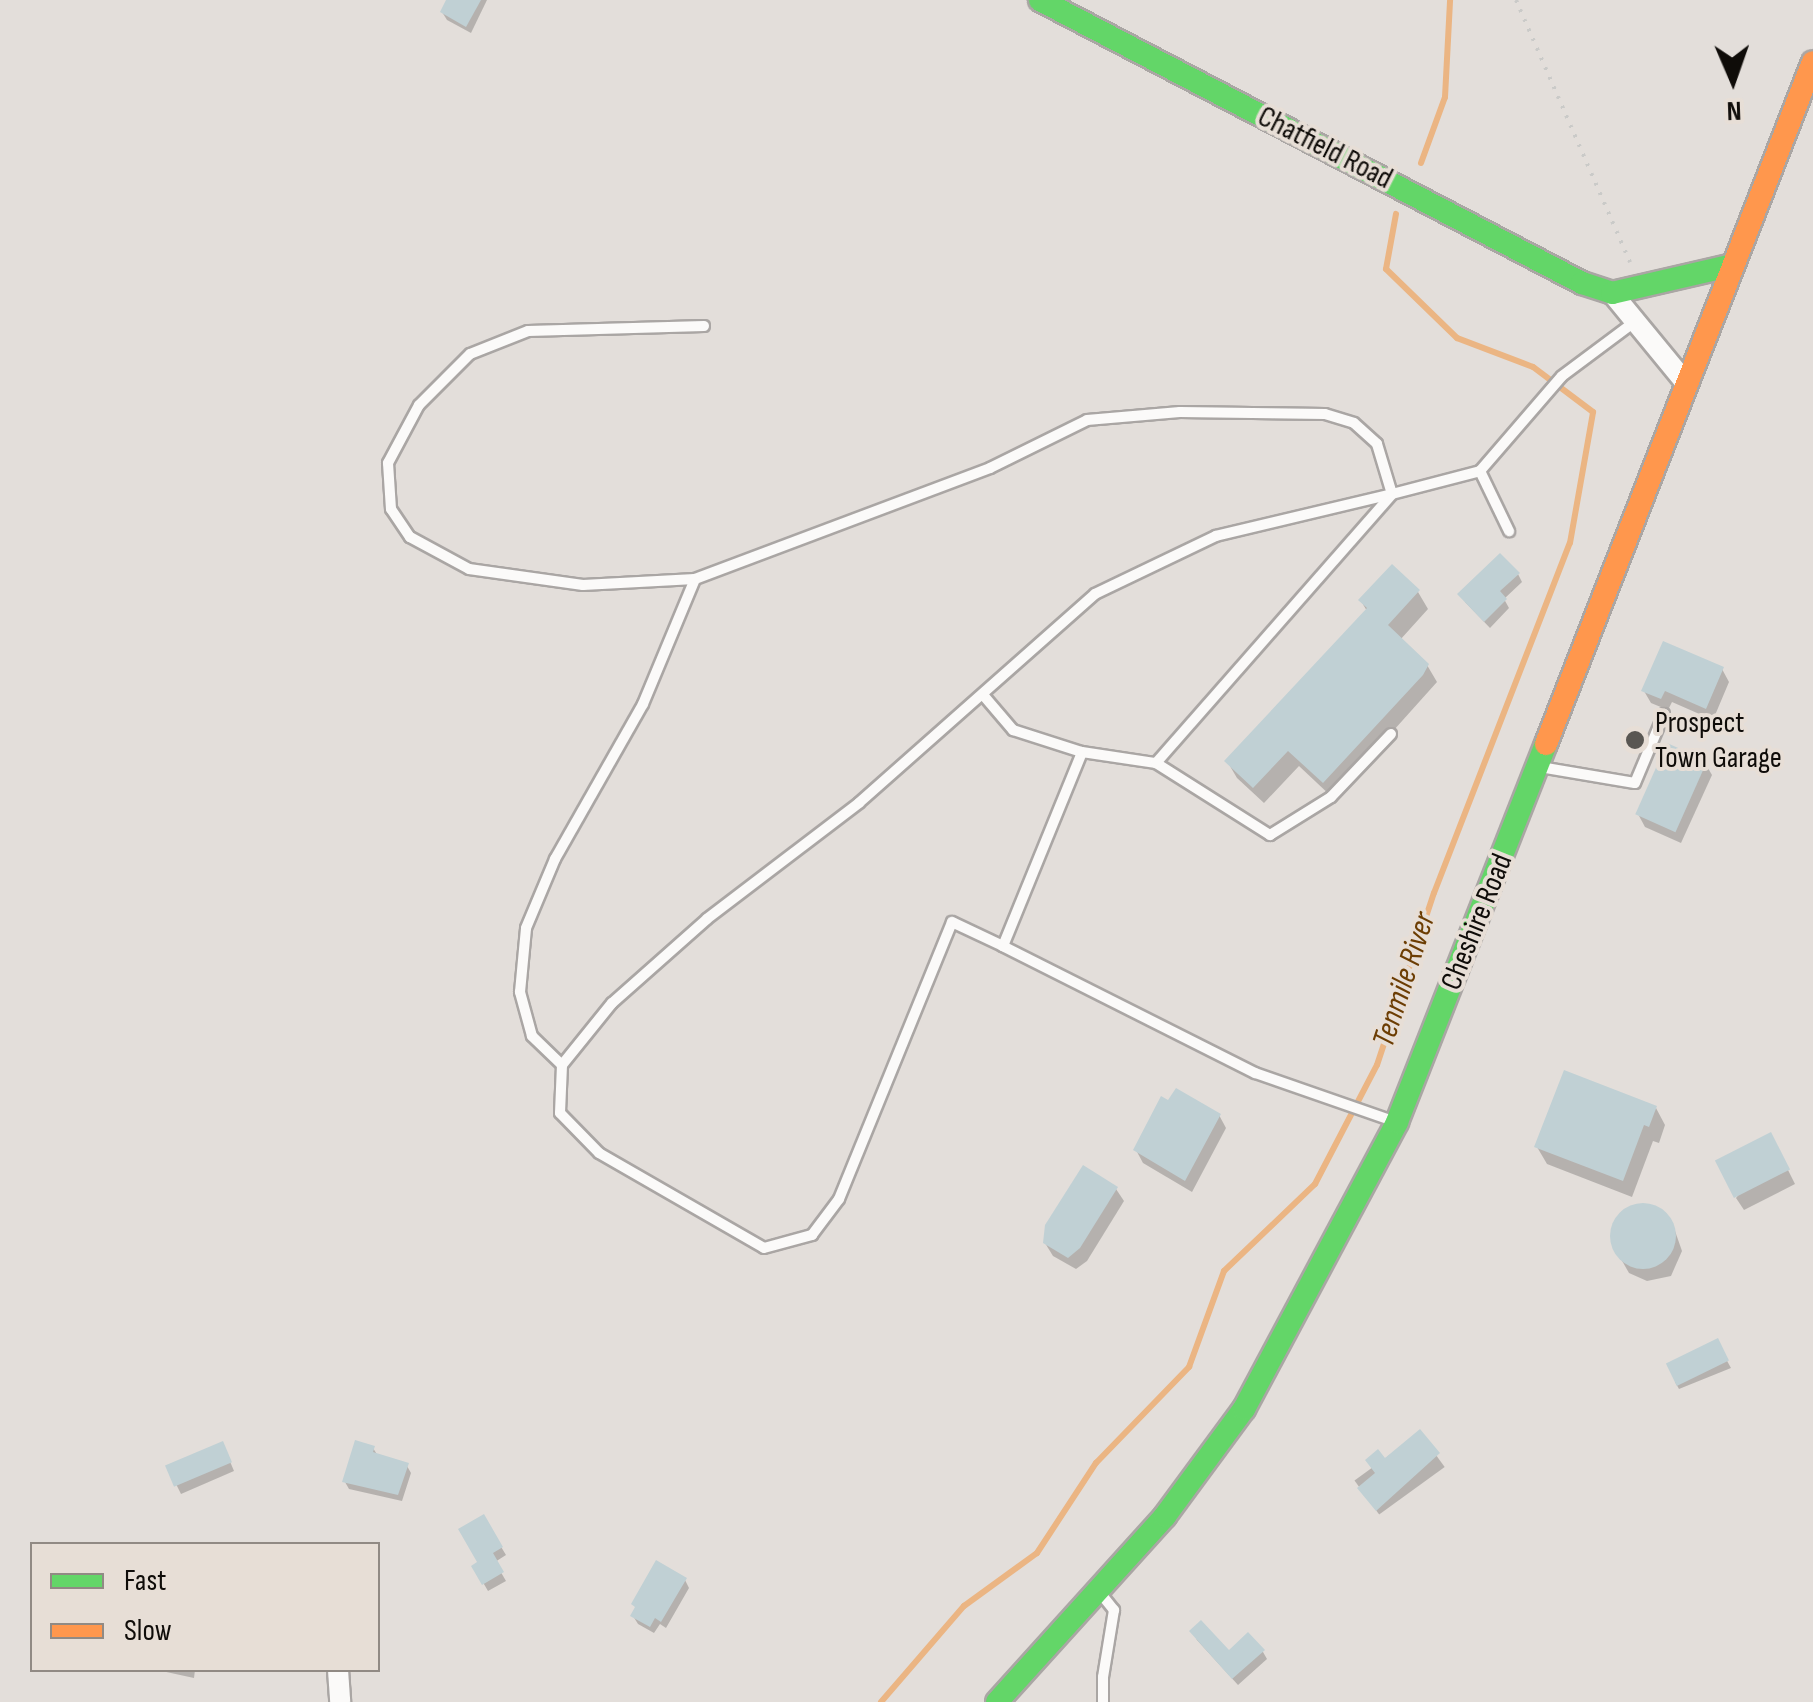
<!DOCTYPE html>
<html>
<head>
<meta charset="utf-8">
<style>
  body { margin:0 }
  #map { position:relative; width:1813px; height:1702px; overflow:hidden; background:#e3deda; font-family:"Sofia Sans Condensed",sans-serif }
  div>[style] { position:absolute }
  .shadow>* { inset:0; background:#0003; transform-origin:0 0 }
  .stream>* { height:6px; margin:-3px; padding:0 3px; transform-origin:3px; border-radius:3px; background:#ebb583 }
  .building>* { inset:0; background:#c0d0d4; transform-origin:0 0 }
  .round { border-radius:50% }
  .path>* { height:4px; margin-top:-2px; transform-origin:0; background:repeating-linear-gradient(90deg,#cacac8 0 2.5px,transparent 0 10.5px) }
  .roads { filter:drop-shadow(2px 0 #aaa6a4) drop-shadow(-2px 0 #aaa6a4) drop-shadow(0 2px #aaa6a4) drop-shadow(0 -2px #aaa6a4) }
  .lane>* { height:10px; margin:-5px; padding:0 5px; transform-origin:5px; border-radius:5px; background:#fbfaf9 }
  .street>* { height:20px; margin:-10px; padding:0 10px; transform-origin:10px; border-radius:10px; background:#fbfaf9 }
  .fast>* { height:22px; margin:-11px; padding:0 11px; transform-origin:11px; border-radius:11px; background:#63d668 }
  .slow>* { height:22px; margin:-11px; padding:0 11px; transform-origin:11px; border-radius:11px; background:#ff974d }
  .dots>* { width:28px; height:28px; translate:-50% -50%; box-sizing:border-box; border:5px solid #e7ded6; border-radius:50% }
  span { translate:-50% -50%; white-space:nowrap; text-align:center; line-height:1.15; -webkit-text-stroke:8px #e7ded6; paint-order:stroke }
  .street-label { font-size:30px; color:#0f0c09 }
  .poi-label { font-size:30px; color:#0f0c09 }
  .left { translate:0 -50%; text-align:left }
  .water-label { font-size:32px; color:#6c3d03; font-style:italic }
  .legend { position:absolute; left:30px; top:1542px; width:350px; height:130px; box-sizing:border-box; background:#e7ded6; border:2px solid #918a84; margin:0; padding:12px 18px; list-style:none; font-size:30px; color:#0f0c09 }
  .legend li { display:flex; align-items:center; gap:20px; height:50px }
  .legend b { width:50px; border:2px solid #918a84 }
  .north { position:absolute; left:1683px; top:30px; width:100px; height:100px; -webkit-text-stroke:8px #e7ded6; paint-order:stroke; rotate:178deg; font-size:28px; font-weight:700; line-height:40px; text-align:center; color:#0f0c09 }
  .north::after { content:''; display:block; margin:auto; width:35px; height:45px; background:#0f0c09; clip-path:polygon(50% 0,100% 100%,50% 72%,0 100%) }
</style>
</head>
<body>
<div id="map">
  <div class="shadow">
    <i style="clip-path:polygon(449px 0,487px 0,471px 33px,447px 20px,442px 12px)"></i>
    <i style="clip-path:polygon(1392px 567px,1418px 592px,1428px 609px,1400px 640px,1427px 665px,1437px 682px,1333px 798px,1299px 766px,1264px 803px,1237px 778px,1227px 761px,1367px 611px,1361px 601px)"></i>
    <i style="clip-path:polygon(1518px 574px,1522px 582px,1504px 599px,1509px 608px,1490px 628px,1465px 602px)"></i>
    <i style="clip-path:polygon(1722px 669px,1729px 682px,1713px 720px,1672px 702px,1668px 710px,1651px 703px,1644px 691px)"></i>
    <i style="clip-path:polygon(1705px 763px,1712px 775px,1681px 843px,1645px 827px,1638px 814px)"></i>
    <i style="clip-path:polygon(1656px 1108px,1665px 1125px,1659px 1143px,1653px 1141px,1632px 1197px,1547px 1164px,1537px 1147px)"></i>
    <i style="clip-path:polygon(1219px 1115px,1226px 1128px,1192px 1192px,1143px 1163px,1136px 1150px)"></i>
    <i style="clip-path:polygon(1777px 1148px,1795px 1184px,1744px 1210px,1736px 1198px)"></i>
    <i style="clip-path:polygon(1116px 1189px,1124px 1201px,1087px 1261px,1076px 1269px,1053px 1256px,1045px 1243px)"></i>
    <i style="clip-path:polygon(1634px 1206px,1649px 1206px,1667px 1217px,1675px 1231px,1682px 1251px,1671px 1276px,1647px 1281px,1629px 1273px,1621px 1259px,1612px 1231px,1621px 1214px)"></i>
    <i style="clip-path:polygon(1716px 1341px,1731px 1368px,1679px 1389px,1675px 1382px)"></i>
    <i style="left:1420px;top:1433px;width:42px;height:81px;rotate:54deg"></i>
    <i style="clip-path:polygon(373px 1448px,378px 1456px,407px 1466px,411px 1473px,402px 1501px,349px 1489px,345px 1482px)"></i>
    <i style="clip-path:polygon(226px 1452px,234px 1471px,181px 1494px,168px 1468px)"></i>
    <i style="clip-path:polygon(483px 1517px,506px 1555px,495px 1562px,506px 1581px,488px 1591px,474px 1567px,480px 1563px)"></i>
    <i style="clip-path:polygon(685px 1580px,689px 1588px,666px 1628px,660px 1624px,654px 1633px,638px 1624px,633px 1616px)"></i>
    <i style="clip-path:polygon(1196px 1639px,1228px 1653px,1263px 1652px,1267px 1659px,1238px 1685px)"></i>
    <i style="clip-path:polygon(157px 1670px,195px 1670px,194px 1678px)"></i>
  </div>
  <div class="stream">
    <i style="left:1421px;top:163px;width:70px;rotate:-70deg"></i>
    <i style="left:1445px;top:97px;width:97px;rotate:-87deg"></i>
    <i style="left:881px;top:1702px;width:127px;rotate:-49.2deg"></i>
    <i style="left:964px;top:1606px;width:90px;rotate:-36deg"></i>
    <i style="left:1037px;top:1553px;width:108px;rotate:-56.8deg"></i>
    <i style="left:1096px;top:1463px;width:134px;rotate:-45.9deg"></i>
    <i style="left:1189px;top:1367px;width:102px;rotate:-70deg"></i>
    <i style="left:1224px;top:1271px;width:126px;rotate:-43.7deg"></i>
    <i style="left:1315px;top:1184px;width:134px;rotate:-62.5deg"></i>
    <i style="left:1377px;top:1065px;width:181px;rotate:-71.7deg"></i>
    <i style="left:1434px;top:893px;width:375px;rotate:-68.8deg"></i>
    <i style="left:1570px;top:543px;width:133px;rotate:-80deg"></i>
    <i style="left:1593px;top:412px;width:75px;rotate:-143.1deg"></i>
    <i style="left:1533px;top:367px;width:81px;rotate:-159.1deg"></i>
    <i style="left:1457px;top:338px;width:99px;rotate:-135.8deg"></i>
    <i style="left:1386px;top:269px;width:56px;rotate:-79.7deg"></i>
  </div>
  <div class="building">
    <i style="clip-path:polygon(446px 0,481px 0,466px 27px,440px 12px)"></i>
    <i style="clip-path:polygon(1500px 553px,1520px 573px,1500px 591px,1507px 599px,1484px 622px,1457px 594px)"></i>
    <i style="clip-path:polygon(1392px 564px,1420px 590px,1388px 625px,1429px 664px,1423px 675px,1323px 783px,1288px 751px,1253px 788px,1224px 761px,1367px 608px,1358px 600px)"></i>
    <i style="clip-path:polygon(1663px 641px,1724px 667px,1706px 709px,1665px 691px,1661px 699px,1641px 691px)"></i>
    <i style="left:1667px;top:743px;width:44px;height:78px;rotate:24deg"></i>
    <i style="clip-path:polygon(1564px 1070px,1657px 1106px,1649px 1127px,1644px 1125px,1623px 1181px,1534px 1147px)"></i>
    <i style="clip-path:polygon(1176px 1088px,1221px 1114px,1185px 1181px,1133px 1150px,1161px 1096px,1168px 1100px)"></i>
    <i style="left:1771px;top:1132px;width:42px;height:63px;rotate:63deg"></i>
    <i style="clip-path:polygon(1083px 1165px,1118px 1187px,1080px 1248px,1068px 1258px,1043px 1243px,1045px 1225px)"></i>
    <i class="round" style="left:1610px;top:1203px;width:66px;height:66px"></i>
    <i style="left:1718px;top:1338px;width:25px;height:58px;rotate:64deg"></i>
    <i style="clip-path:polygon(1420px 1429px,1440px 1453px,1376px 1511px,1357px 1488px,1375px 1473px,1365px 1460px,1378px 1449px,1385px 1458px)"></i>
    <i style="clip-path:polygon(355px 1440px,375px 1446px,373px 1452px,409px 1463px,398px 1495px,342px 1482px)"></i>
    <i style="left:223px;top:1441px;width:23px;height:63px;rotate:67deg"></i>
    <i style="clip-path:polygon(484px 1514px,503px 1547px,493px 1553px,504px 1572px,482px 1585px,471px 1566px,477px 1562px,458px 1529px)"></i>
    <i style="clip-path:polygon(656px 1560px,687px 1578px,661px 1622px,655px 1618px,650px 1627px,630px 1616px,635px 1607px,631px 1604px)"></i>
    <i style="clip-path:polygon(1201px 1620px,1229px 1650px,1248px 1632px,1265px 1650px,1232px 1679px,1189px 1631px)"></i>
  </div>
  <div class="path">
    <i style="left:1516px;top:0;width:286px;rotate:66.5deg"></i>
  </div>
  <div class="roads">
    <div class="lane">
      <i style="left:704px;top:326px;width:176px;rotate:178.4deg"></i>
      <i style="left:528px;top:331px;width:62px;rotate:158.4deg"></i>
      <i style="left:470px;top:354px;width:72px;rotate:135deg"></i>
      <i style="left:419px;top:405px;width:66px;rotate:118.1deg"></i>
      <i style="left:388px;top:463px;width:46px;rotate:86.3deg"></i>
      <i style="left:391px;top:509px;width:34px;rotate:56deg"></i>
      <i style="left:410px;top:537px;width:67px;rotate:28.5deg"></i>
      <i style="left:469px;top:569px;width:115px;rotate:8deg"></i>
      <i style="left:583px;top:585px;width:112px;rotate:-3.1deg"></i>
      <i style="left:695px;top:579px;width:315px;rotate:-20.6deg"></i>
      <i style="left:990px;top:468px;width:108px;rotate:-26.3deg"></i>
      <i style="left:1087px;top:420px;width:93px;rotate:-4.9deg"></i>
      <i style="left:1180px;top:412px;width:145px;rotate:0.8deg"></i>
      <i style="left:1325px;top:414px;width:30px;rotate:17deg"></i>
      <i style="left:1354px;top:423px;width:31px;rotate:42deg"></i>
      <i style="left:1377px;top:444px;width:52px;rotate:73.3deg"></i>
      <i style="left:1392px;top:494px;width:181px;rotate:166.6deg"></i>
      <i style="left:1216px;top:536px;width:134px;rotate:154.4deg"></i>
      <i style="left:1095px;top:594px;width:315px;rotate:138.5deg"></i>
      <i style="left:859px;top:803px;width:191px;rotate:142.7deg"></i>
      <i style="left:707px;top:919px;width:127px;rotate:138.5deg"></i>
      <i style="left:612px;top:1003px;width:80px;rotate:128.9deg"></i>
      <i style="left:562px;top:1065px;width:48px;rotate:92.4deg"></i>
      <i style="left:560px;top:1113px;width:56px;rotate:45.7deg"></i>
      <i style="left:599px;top:1153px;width:190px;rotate:29.9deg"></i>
      <i style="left:764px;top:1248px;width:50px;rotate:-15.2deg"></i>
      <i style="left:812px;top:1235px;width:45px;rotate:-53.1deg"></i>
      <i style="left:839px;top:1199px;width:299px;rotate:-67.8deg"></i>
      <i style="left:952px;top:922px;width:56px;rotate:25.2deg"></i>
      <i style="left:1480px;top:471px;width:67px;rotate:64.2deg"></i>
      <i style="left:984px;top:696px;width:45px;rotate:49.5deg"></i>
      <i style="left:1013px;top:730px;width:72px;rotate:17.7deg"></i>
      <i style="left:1156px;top:763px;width:135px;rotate:32.3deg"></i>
      <i style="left:1270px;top:835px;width:72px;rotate:-31.9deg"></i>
      <i style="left:1331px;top:797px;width:87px;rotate:-46.4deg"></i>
      <i style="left:1540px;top:767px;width:96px;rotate:9.6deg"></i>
      <i style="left:1635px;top:783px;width:75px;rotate:-67.2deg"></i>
      <i style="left:562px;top:1065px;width:42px;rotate:-136deg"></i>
      <i style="left:532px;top:1036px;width:46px;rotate:-105.3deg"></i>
      <i style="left:520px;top:992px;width:64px;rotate:-84.6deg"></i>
      <i style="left:526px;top:928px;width:75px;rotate:-67.2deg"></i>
      <i style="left:555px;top:859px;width:178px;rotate:-60.4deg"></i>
      <i style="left:643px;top:704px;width:135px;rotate:-67.4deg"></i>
      <i style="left:1396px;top:1122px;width:149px;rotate:-160.8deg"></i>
      <i style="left:1255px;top:1073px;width:282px;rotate:-153.3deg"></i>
      <i style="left:1003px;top:946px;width:209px;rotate:-67.8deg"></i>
      <i style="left:1082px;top:752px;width:75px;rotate:8.5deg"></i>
      <i style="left:1156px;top:763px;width:358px;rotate:-48.7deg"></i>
      <i style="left:1392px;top:494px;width:91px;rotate:-14.6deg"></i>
      <i style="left:1480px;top:471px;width:125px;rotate:-49.2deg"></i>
      <i style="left:1562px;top:376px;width:94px;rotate:-36.7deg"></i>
      <i style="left:1101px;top:1594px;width:21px;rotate:51deg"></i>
      <i style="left:1114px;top:1610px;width:68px;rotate:99.3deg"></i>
      <i style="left:1103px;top:1677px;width:25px;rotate:90deg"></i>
    </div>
    <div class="street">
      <i style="left:1612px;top:293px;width:115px;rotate:50.6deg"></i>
      <i style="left:338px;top:1670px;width:32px;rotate:86deg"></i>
    </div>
    <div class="fast">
      <i style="left:1040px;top:0;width:611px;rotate:27.57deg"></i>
      <i style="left:1582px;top:283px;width:32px;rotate:18deg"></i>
      <i style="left:1612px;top:293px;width:120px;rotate:-13deg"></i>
      <i style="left:997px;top:1702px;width:251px;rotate:-47.9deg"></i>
      <i style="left:1165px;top:1516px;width:133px;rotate:-53.6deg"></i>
      <i style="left:1244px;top:1409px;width:325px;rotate:-61.9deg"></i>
      <i style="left:1397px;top:1122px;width:406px;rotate:-68.5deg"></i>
    </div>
    <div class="slow">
      <i style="left:1546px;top:744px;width:732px;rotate:-68.62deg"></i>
    </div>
  </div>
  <div class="dots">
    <i style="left:1635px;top:740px;background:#595652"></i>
  </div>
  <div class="street-label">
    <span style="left:1325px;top:148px;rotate:27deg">Chatfield Road</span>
    <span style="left:1477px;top:922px;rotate:-68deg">Cheshire Road</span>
  </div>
  <div class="poi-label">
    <span class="left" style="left:1655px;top:740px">Prospect<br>Town Garage</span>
  </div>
  <div class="water-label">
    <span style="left:1405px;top:980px;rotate:-72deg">Tenmile River</span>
  </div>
  <ul class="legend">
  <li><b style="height:12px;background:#63d668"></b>Fast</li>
  <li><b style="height:12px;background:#ff974d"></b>Slow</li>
  </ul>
  <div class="north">N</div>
</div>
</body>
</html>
